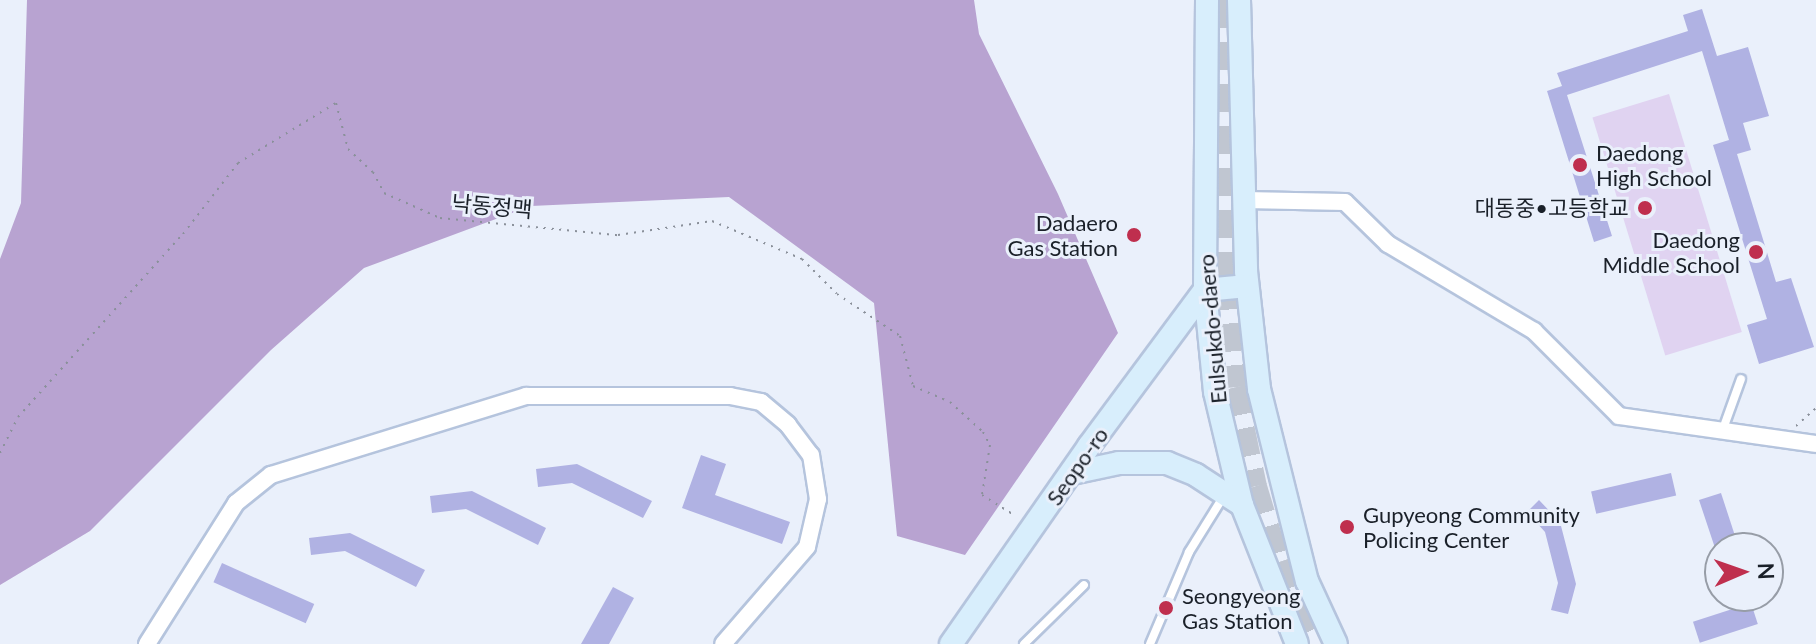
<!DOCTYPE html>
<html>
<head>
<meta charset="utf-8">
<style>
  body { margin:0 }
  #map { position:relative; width:1816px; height:644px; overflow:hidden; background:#eaf0fb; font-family:Lato,"Noto Sans KR",sans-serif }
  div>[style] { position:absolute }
  .green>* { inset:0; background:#e0d3f1; transform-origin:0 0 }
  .forest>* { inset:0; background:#b8a3d1 }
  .building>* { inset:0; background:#b0b2e3; transform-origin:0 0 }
  .highway-tunnel>* { height:28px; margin-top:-14px; transform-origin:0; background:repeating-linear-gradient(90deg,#c0c6d1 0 28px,transparent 0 42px) }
  .path>* { height:2px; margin-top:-1px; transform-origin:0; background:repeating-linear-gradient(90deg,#8a909a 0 2px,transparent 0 8px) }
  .roads { filter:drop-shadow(2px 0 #b5c4dd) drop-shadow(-2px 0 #b5c4dd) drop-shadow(0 2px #b5c4dd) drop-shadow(0 -2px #b5c4dd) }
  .lane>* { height:8px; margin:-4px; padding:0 4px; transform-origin:4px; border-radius:4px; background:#fff }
  .street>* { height:16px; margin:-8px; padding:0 8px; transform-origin:8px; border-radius:8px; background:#fff }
  .secondary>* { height:22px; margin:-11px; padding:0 11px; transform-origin:11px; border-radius:11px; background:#d8eefc }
  .dots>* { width:22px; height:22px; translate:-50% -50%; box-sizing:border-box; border:4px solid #eaf0fb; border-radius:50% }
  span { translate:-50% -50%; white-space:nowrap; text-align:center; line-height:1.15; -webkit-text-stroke:6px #eaf0fb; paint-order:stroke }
  .poi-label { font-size:22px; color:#1a2029 }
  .left { translate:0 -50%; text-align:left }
  .right { translate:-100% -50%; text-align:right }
  .street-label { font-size:22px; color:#1a2029 }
  .north { position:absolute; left:1704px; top:532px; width:80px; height:80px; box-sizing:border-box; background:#eaf0fb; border:2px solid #979da7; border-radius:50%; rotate:88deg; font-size:22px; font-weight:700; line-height:32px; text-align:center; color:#1a2029 }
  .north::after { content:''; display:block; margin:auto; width:28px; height:36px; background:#bf2f4e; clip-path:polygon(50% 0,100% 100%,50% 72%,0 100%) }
</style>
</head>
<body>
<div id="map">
  <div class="green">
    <i style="left:1669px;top:94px;width:249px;height:80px;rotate:73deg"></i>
  </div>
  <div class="forest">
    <i style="clip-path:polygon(27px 0,974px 0,979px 34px,1058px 194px,1118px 333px,965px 555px,897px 536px,874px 303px,729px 197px,531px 206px,364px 268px,271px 350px,90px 531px,0 585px,0 259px,21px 203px)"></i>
  </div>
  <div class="building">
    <i style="clip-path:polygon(1702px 9px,1717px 56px,1748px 47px,1769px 116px,1743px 123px,1751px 150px,1737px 154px,1776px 282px,1791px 278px,1814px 347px,1759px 364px,1747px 325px,1767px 319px,1713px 145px,1729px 140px,1702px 51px,1567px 95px,1612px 236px,1594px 242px,1547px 91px,1562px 86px,1557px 73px,1688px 31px,1683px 15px)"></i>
    <i style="clip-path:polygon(701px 455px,726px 464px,715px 495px,790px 522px,782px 544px,682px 508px)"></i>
    <i style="clip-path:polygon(577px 464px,652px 501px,643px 518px,572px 483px,538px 487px,536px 469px)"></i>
    <i style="left:1671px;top:473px;width:23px;height:82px;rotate:77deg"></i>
    <i style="clip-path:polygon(472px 491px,546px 528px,538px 545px,466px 509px,432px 513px,430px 496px)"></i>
    <i style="clip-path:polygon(1721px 493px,1739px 548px,1715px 548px,1699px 500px)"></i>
    <i style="clip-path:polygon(1539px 500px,1560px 522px,1576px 584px,1568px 614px,1551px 610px,1558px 583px,1545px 532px,1527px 512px)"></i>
    <i style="clip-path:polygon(350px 533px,425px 570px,416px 587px,345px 551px,311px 555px,309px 538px)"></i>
    <i style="left:222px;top:563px;width:101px;height:21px;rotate:24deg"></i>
    <i style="clip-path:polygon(613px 587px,634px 598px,609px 644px,581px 644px)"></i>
    <i style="left:1751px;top:603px;width:22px;height:61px;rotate:72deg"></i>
  </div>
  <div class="highway-tunnel">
    <i style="left:1221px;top:0;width:282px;rotate:89.8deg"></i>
    <i style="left:1222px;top:282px;width:106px;rotate:84.6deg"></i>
    <i style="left:1232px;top:388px;width:101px;rotate:78deg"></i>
    <i style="left:1253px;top:487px;width:79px;rotate:73.2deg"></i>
    <i style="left:1276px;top:563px;width:49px;rotate:70.8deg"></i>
    <i style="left:1292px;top:609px;width:40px;rotate:62deg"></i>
  </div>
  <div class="path">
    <i style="left:1796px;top:426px;width:27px;rotate:-42deg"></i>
    <i style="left:0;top:453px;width:40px;rotate:-63.4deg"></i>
    <i style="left:18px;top:417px;width:246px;rotate:-48deg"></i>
    <i style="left:183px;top:234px;width:90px;rotate:-52.2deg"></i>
    <i style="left:238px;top:163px;width:115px;rotate:-31.5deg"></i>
    <i style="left:336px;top:103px;width:48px;rotate:75.4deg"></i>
    <i style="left:348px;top:149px;width:34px;rotate:43deg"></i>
    <i style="left:373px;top:172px;width:24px;rotate:62deg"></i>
    <i style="left:384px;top:193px;width:61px;rotate:24.1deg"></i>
    <i style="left:440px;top:218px;width:179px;rotate:5.5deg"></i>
    <i style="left:618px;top:235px;width:95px;rotate:-8.5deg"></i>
    <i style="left:712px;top:221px;width:98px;rotate:22.9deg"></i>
    <i style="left:802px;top:259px;width:49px;rotate:45deg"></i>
    <i style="left:837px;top:294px;width:76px;rotate:33.7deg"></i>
    <i style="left:900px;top:336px;width:52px;rotate:75.4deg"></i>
    <i style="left:913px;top:386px;width:40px;rotate:23.4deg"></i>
    <i style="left:950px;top:402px;width:45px;rotate:42.3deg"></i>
    <i style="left:983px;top:432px;width:15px;rotate:62deg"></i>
    <i style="left:990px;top:445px;width:51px;rotate:99.1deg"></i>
    <i style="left:982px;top:495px;width:39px;rotate:32deg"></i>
  </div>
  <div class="roads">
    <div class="lane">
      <i style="left:1723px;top:429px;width:53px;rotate:-70.2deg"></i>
      <i style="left:1024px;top:644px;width:84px;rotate:-44.5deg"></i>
      <i style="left:1150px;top:644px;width:100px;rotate:-67deg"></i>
      <i style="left:1189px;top:552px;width:68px;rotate:-58.2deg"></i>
    </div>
    <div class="street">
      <i style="left:1244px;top:200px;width:101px;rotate:1.1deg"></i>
      <i style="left:1345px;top:202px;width:60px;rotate:44.3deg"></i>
      <i style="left:1388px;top:244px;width:170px;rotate:30.8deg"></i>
      <i style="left:1534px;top:331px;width:120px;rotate:45deg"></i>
      <i style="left:1619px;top:416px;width:199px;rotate:8.1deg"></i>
      <i style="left:147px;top:644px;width:167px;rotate:-57.7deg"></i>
      <i style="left:236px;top:503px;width:45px;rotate:-38.7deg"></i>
      <i style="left:271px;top:475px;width:267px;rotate:-17.2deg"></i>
      <i style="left:526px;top:396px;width:204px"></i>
      <i style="left:730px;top:396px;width:32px;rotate:11deg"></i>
      <i style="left:761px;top:402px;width:35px;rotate:40deg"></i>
      <i style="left:788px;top:425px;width:38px;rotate:53deg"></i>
      <i style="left:811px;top:455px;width:45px;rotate:81deg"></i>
      <i style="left:818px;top:499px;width:49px;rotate:102.9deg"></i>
      <i style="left:807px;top:547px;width:128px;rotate:130.9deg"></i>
    </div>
    <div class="secondary">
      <i style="left:1207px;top:0;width:290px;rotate:90.4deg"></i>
      <i style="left:1205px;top:290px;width:102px;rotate:84.4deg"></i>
      <i style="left:1215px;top:392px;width:116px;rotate:76.6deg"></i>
      <i style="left:1242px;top:505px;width:149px;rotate:68.4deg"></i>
      <i style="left:1239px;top:0;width:271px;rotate:88.5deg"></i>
      <i style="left:1246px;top:271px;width:119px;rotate:83.7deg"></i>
      <i style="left:1259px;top:389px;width:198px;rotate:76deg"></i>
      <i style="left:1307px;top:581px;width:69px;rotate:65.3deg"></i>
      <i style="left:1205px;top:290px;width:42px;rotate:-5.4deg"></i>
      <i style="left:1072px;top:473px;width:48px;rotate:-12deg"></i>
      <i style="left:1119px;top:463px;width:48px"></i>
      <i style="left:1167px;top:463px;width:31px;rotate:22deg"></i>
      <i style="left:1196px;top:475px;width:55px;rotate:33.1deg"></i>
      <i style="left:951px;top:644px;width:241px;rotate:-55.1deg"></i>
      <i style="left:1089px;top:446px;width:194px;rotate:-53.4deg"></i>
    </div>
  </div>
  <div class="dots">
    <i style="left:1580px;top:165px;background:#bf2f4e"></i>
    <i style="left:1645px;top:208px;background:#bf2f4e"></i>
    <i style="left:1134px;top:235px;background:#bf2f4e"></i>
    <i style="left:1756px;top:252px;background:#bf2f4e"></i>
    <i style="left:1347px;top:527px;background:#bf2f4e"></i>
    <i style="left:1166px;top:608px;background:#bf2f4e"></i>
  </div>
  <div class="poi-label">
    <span class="left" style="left:1596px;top:165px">Daedong<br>High School</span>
    <span class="right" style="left:1629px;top:208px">대동중•고등학교</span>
    <span class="right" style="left:1118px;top:235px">Dadaero<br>Gas Station</span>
    <span class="right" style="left:1740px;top:252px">Daedong<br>Middle School</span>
    <span class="left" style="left:1363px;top:527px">Gupyeong Community<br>Policing Center</span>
    <span class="left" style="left:1182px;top:608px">Seongyeong<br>Gas Station</span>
  </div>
  <div class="street-label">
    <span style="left:492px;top:206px;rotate:5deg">낙동정맥</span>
    <span style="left:1212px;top:329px;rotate:-95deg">Eulsukdo-daero</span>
    <span style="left:1077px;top:466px;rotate:-55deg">Seopo-ro</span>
  </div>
  <div class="north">N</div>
</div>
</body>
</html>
